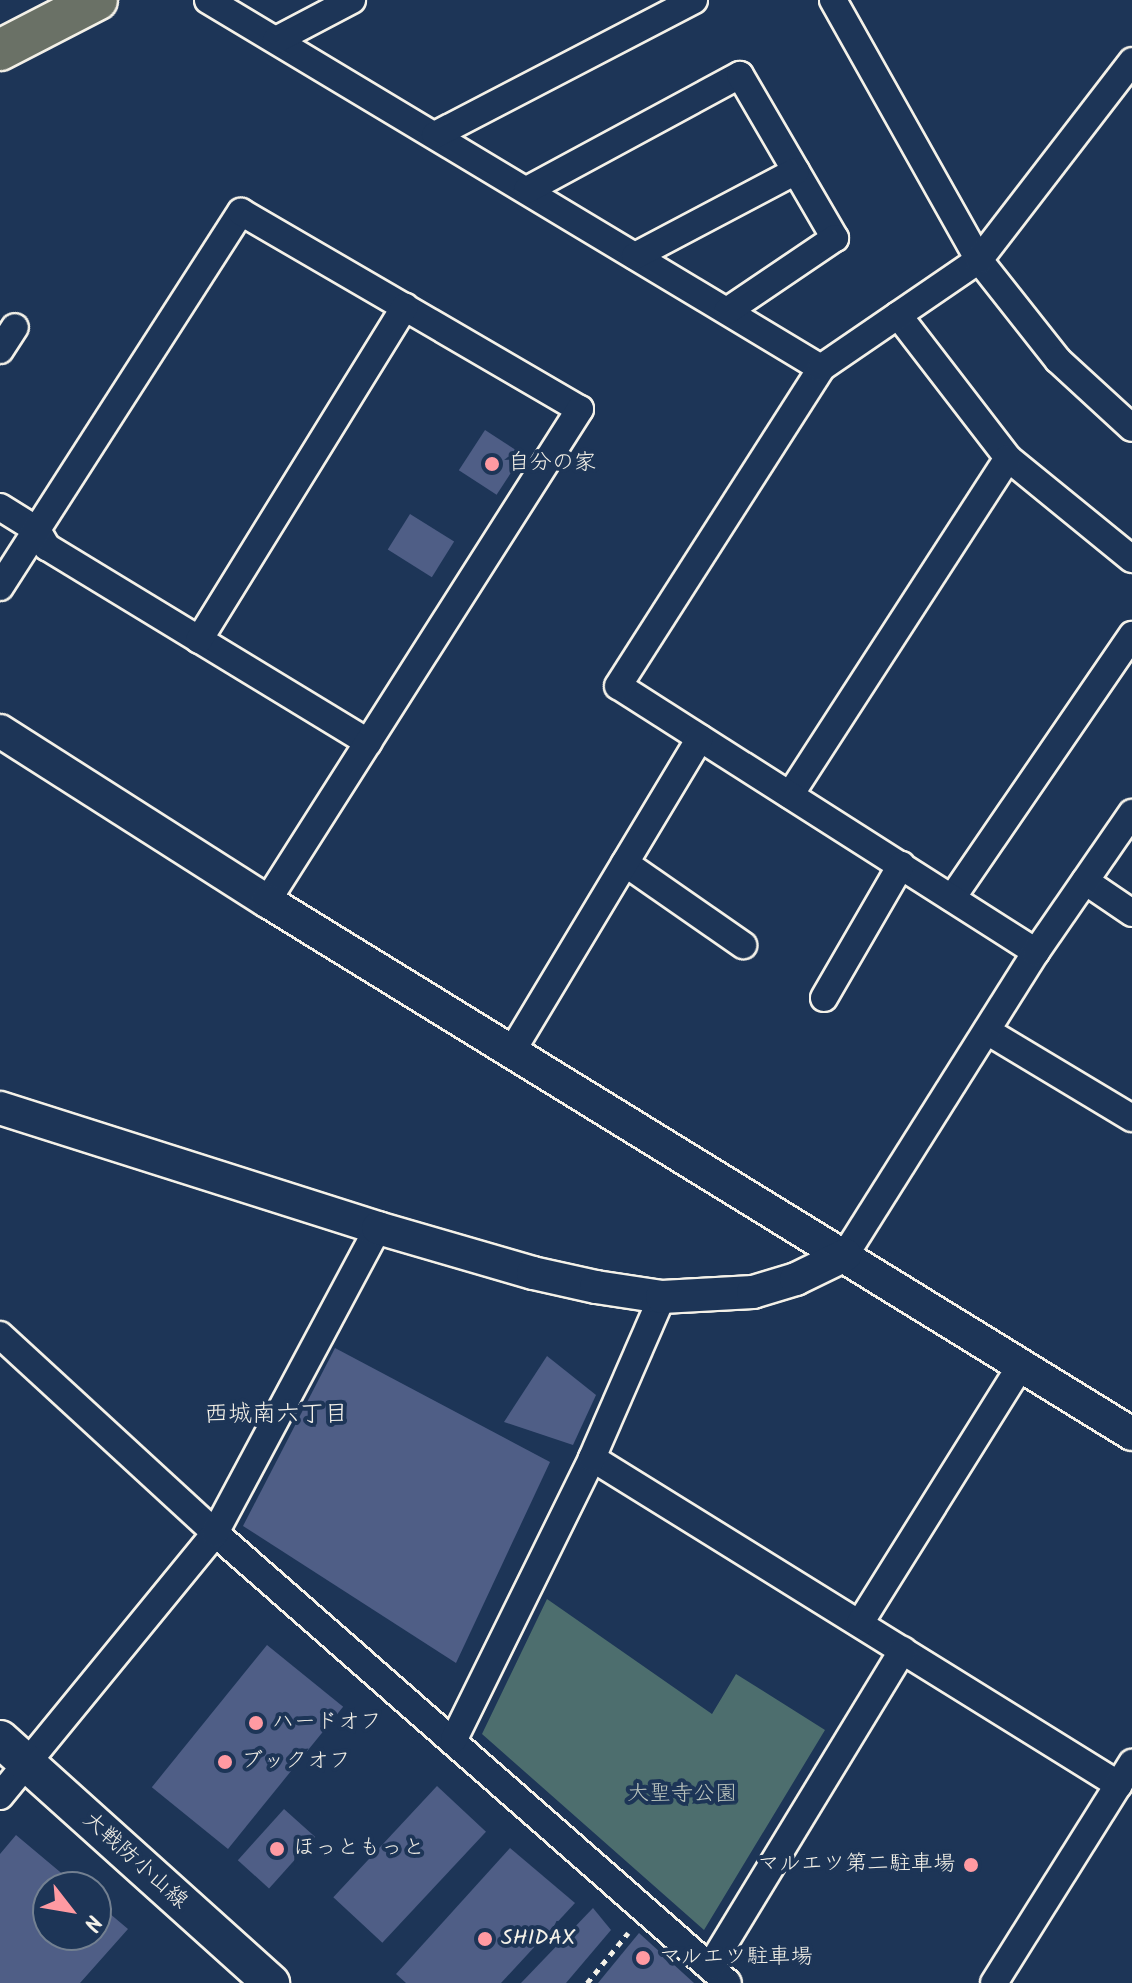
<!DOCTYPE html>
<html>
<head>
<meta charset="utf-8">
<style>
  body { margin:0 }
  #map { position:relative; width:1132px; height:1983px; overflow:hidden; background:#1d3557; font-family:Kalam,"Klee One",sans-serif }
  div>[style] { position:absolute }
  .green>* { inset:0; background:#4d6e6e }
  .building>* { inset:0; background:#4f5e86; transform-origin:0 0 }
  .path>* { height:5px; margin-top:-2.5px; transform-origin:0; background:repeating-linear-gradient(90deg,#f4f1e8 0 6px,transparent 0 12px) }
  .roads { filter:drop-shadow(2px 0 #f4f1e8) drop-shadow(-2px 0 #f4f1e8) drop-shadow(0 2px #f4f1e8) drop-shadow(0 -2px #f4f1e8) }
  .minor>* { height:26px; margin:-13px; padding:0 13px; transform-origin:13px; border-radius:13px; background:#1d3557 }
  .tertiary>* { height:32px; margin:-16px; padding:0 16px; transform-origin:16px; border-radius:16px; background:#1d3557 }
  .secondary>* { height:36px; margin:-18px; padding:0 18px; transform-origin:18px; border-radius:18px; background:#1d3557 }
  .primary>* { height:40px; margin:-20px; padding:0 20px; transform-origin:20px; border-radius:20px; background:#6a7166 }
  .dots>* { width:22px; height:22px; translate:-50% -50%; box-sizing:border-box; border:4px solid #1d3557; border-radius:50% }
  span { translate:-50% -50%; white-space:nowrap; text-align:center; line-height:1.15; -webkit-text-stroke:8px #1d3557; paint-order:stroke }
  .poi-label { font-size:22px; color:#f4f1e8 }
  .left { translate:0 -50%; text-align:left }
  .right { translate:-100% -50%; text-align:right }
  .park-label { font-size:22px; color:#bac3bd }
  .street-label { font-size:22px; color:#f4f1e8 }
  .neighbourhood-label { font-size:24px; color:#f4f1e8 }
  .north { position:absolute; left:32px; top:1871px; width:80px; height:80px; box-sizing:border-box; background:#1d3557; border:2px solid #738091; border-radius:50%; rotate:121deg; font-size:22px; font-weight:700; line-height:32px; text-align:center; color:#f4f1e8 }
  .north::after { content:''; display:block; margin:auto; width:28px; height:36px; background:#ff9aa2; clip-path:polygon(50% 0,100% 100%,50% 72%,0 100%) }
</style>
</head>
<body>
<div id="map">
  <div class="green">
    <i style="clip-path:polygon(547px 1599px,712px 1714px,736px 1674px,825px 1730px,704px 1930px,482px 1734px)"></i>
  </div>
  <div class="building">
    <i style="left:485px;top:430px;width:45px;height:48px;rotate:33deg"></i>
    <i style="left:410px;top:514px;width:52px;height:42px;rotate:32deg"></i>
    <i style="clip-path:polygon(335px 1348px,550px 1462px,456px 1663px,243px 1526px)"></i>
    <i style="clip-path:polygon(547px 1356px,596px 1395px,573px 1445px,504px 1422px)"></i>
    <i style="left:267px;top:1645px;width:98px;height:183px;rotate:39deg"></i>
    <i style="left:437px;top:1786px;width:67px;height:152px;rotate:43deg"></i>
    <i style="left:284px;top:1809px;width:42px;height:69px;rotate:42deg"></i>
    <i style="clip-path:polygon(16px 1835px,78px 1887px,48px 1887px,48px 1935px,96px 1935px,96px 1902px,128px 1929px,80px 1983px,0 1983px,0 1854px)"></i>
    <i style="clip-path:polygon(510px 1848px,575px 1903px,501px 1983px,406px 1983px,396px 1974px)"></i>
    <i style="clip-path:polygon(593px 1908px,611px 1930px,566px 1983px,521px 1983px)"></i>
    <i style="clip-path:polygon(639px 1933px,694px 1983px,598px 1983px)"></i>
  </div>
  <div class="path">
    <i style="left:587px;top:1983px;width:65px;rotate:-50.6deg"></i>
  </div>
  <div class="roads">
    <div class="minor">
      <i style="left:208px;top:0;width:715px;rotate:30.98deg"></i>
      <i style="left:833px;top:0;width:298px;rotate:60.7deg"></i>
      <i style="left:979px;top:260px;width:127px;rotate:51.7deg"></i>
      <i style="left:1058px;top:360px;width:100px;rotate:42.6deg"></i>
      <i style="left:276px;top:40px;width:86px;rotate:-27.8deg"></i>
      <i style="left:435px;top:135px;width:292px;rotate:-27.5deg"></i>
      <i style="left:527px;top:190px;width:242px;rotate:-28.4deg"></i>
      <i style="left:740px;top:75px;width:189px;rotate:59.8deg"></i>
      <i style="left:835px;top:238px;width:130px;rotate:145.9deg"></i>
      <i style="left:635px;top:256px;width:182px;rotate:-27.8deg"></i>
      <i style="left:898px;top:315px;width:180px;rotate:52.4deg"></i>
      <i style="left:1008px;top:458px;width:160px;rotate:39.2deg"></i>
      <i style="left:0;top:350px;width:27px;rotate:-57deg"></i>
      <i style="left:0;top:507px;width:44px;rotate:31.9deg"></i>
      <i style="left:37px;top:530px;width:20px;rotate:60deg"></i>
      <i style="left:47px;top:547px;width:376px;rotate:31.3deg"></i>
      <i style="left:0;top:587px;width:446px;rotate:-57.3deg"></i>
      <i style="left:241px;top:212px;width:392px;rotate:30.2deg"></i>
      <i style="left:580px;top:409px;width:583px;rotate:122.46deg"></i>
      <i style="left:199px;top:640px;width:392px;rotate:-58.3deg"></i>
      <i style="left:790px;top:795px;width:401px;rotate:-57.1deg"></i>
      <i style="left:625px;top:863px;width:144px;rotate:34.8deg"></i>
      <i style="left:1085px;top:881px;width:57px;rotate:34.2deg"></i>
      <i style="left:952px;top:898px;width:319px;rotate:-55.6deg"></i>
      <i style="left:1036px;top:952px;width:495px;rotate:-147.5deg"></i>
      <i style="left:618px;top:686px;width:377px;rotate:-57.4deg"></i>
      <i style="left:821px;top:368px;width:191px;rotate:-34.4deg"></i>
      <i style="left:979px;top:260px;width:251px;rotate:-52.4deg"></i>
      <i style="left:824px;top:998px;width:154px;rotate:-59.9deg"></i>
      <i style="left:987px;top:1031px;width:169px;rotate:31deg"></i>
      <i style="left:512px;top:1051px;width:365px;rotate:-59deg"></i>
      <i style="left:845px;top:1255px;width:358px;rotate:-57.8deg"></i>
      <i style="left:1036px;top:952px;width:169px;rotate:-55.4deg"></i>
      <i style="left:0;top:1335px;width:292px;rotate:42.6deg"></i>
      <i style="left:215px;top:1533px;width:682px;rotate:41.26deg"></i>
      <i style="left:592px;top:1458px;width:620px;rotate:31.82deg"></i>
      <i style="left:860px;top:1623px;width:304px;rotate:-58deg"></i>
      <i style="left:454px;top:1739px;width:313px;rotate:-63.8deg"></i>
      <i style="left:592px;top:1458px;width:176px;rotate:-66.5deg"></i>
      <i style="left:0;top:1796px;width:340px;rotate:-50.7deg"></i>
      <i style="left:215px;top:1533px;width:346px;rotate:-61.9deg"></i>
      <i style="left:710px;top:1967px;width:371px;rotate:-58.7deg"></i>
      <i style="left:994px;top:1983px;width:260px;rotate:-57.9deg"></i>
    </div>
    <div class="tertiary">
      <i style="left:0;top:731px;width:317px;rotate:32.5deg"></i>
      <i style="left:267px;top:901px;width:1016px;rotate:31.64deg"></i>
      <i style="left:0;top:1108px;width:397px;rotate:17.6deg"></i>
      <i style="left:378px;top:1228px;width:161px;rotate:16.2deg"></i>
      <i style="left:533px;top:1273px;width:65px;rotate:12.5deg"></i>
      <i style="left:596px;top:1287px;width:67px;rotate:8.6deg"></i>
      <i style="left:662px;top:1297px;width:91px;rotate:-3.1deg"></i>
      <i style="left:753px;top:1292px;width:45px;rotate:-16.8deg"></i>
      <i style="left:796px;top:1279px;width:55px;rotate:-26.1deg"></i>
    </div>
    <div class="secondary">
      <i style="left:0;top:1739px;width:365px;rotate:42deg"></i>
    </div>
    <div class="primary">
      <i style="left:0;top:50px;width:109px;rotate:-27.3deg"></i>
    </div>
  </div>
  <div class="dots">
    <i style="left:492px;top:464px;background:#ff9aa2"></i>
    <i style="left:256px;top:1723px;background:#ff9aa2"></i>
    <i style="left:225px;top:1762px;background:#ff9aa2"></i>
    <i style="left:277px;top:1849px;background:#ff9aa2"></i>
    <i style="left:971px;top:1865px;background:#ff9aa2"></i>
    <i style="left:485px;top:1939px;background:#ff9aa2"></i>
    <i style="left:643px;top:1958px;background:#ff9aa2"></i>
  </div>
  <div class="poi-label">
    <span class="left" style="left:508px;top:464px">自分の家</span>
    <span class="left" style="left:272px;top:1723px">ハードオフ</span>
    <span class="left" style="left:241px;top:1762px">ブックオフ</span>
    <span class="left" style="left:293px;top:1849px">ほっともっと</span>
    <span class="right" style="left:955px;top:1865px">マルエツ第二駐車場</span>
    <span class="left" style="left:501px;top:1939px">SHIDAX</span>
    <span class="left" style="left:659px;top:1958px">マルエツ駐車場</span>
  </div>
  <div class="park-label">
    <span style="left:682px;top:1795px">大聖寺公園</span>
  </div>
  <div class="street-label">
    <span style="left:135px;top:1861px;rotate:42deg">大戦防小山線</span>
  </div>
  <div class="neighbourhood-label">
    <span style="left:276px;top:1415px">西城南六丁目</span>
  </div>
  <div class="north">N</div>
</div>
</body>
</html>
